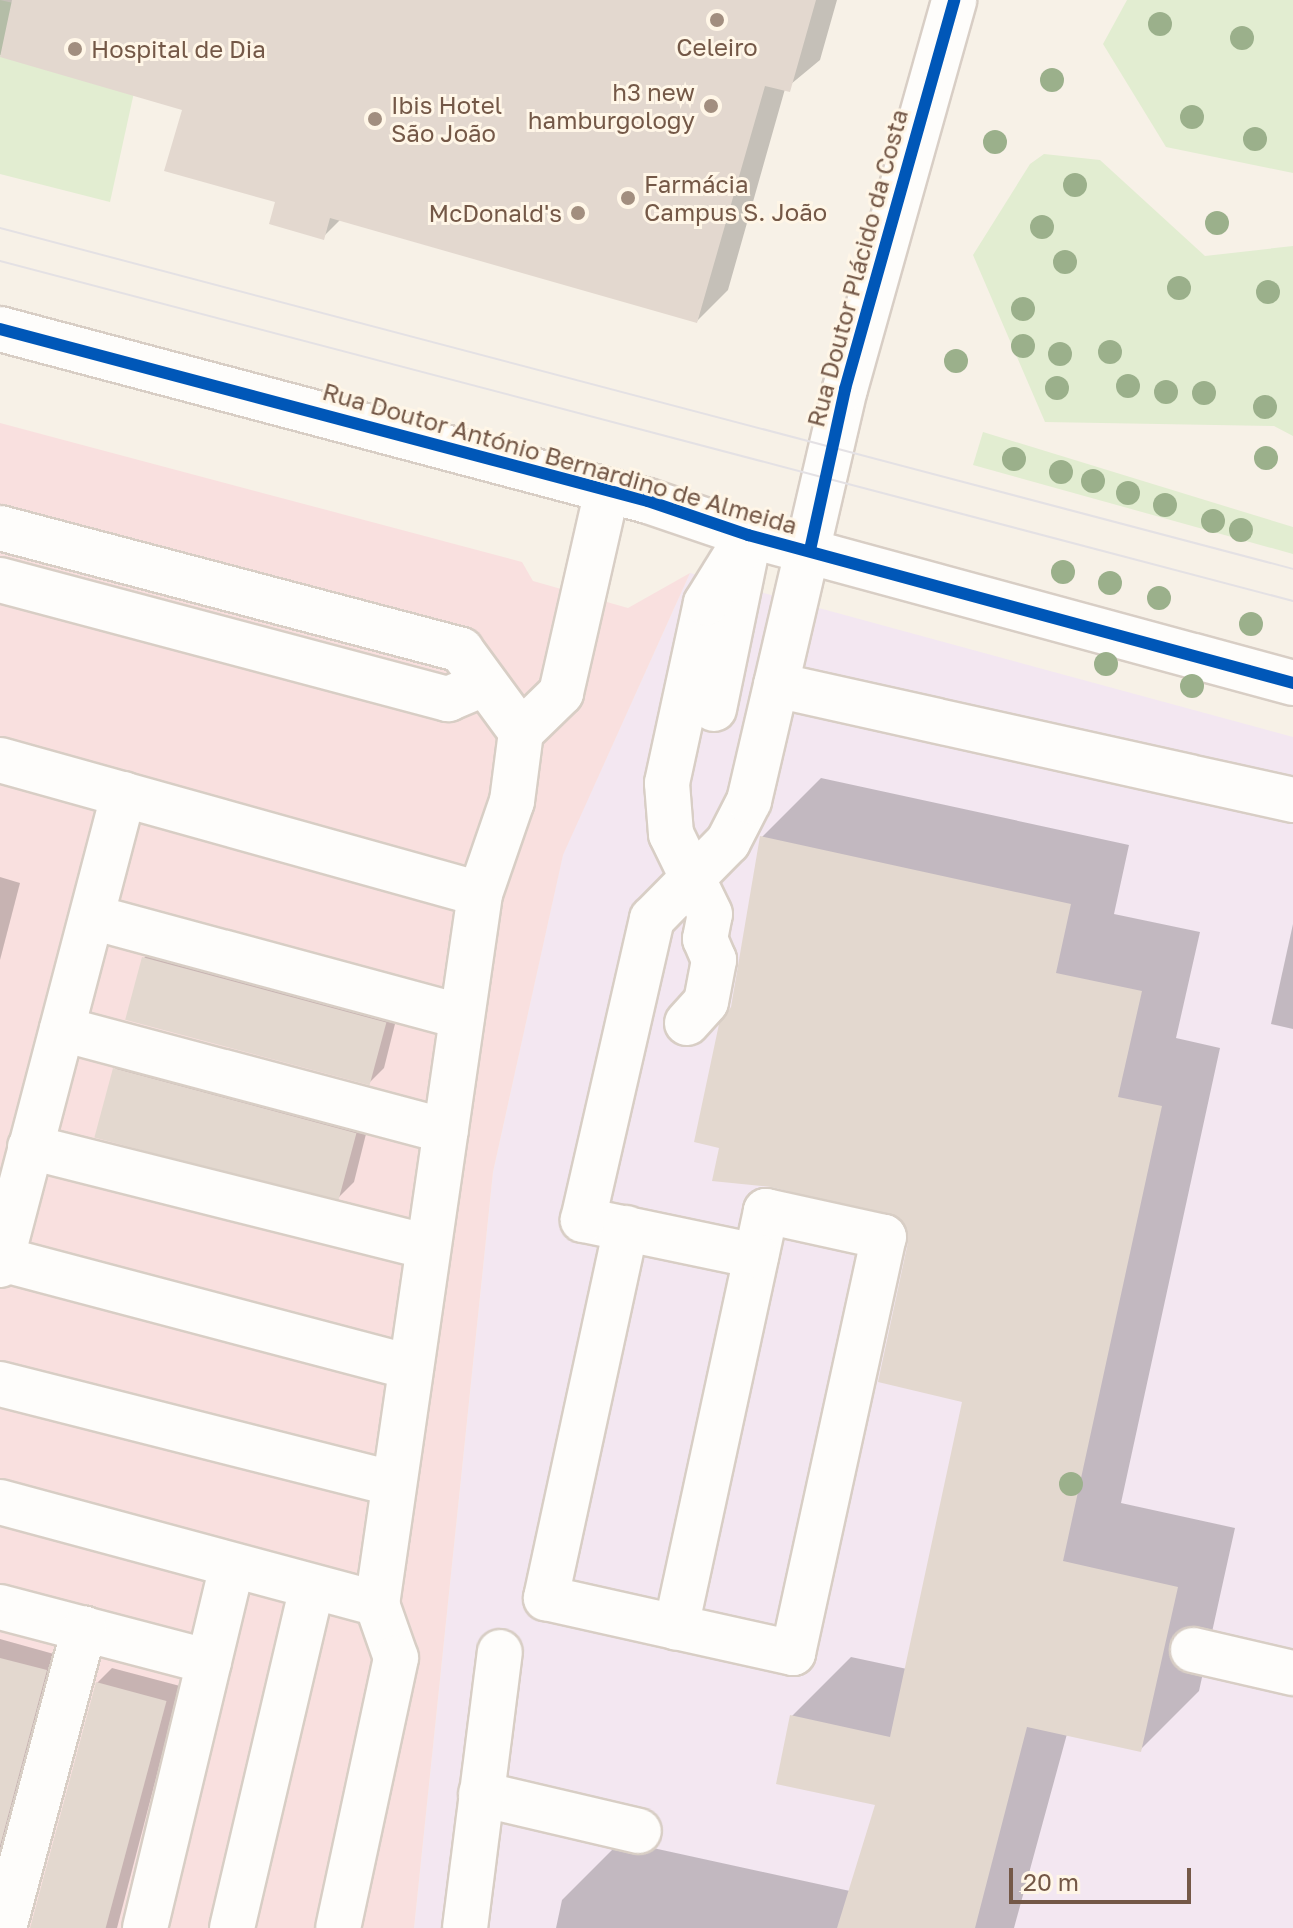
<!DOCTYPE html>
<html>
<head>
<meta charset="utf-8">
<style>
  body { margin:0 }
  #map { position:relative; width:1293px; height:1928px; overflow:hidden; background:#f7f1e7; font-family:"Golos Text",sans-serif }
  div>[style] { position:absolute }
  .education>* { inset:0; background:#f3e7f1 }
  .medical>* { inset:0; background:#f9e0df }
  .green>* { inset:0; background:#e2edd1 }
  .shadow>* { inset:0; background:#0003 }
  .building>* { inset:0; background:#e3d8cf; transform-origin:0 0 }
  .roads { filter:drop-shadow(2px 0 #d8cec5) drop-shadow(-2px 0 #d8cec5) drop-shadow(0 2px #d8cec5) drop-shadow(0 -2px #d8cec5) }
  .minor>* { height:44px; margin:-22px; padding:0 22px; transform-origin:22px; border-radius:22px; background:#fefdfb }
  .tram>* { height:2px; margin:-1px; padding:0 1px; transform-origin:1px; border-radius:1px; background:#e4e1e4 }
  .cycleway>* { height:12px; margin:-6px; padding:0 6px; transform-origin:6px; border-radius:6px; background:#0057b8 }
  .trees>* { width:24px; height:24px; margin:-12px; border-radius:50%; background:#9bb08b }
  .dots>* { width:22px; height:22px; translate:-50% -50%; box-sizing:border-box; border:4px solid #fff6e7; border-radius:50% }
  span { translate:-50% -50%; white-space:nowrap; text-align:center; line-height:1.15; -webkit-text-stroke:6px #fff6e7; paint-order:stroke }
  .poi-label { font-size:24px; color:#745847 }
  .left { translate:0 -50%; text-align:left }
  .right { translate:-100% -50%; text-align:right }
  .street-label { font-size:24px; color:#745847 }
  .scale { position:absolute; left:1009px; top:1868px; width:182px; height:36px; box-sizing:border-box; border:4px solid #745847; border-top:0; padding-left:10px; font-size:24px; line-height:28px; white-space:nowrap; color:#745847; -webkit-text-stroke:6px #fff6e7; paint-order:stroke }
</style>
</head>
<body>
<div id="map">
  <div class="education">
    <i style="clip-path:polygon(690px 573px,1293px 737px,1293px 1928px,414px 1928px,493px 1172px,563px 854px)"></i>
  </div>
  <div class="medical">
    <i style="clip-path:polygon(0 423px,522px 562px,533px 581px,628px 608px,690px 573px,563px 855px,493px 1172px,414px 1928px,0 1928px)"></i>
  </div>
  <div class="green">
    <i style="clip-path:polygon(0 0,147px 33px,110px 202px,0 174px)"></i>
    <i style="clip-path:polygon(1127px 0,1293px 0,1293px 173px,1166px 147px,1103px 44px)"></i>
    <i style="clip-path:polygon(1044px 154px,1100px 160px,1205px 256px,1293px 246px,1293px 436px,1274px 426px,1045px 422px,973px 255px,1030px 164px)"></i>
    <i style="clip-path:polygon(983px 432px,1293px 527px,1293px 554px,973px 465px)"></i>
  </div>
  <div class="shadow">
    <i style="clip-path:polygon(0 0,837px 0,820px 60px,785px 89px,728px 290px,697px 321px,341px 219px,323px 237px,185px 108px,0 55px)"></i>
    <i style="clip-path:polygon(821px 778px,1129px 845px,1114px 914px,1200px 932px,1176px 1038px,1220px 1048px,1121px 1503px,1235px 1528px,1199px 1691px,1140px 1750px,1067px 1734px,1014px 1928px,556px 1928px,562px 1900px,621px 1841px,850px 1891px,877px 1804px,792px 1716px,851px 1657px,907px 1669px,965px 1400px,903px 1217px,722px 1146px,732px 1007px,762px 837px)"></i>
    <i style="clip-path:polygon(0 877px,20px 883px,0 960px)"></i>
    <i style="clip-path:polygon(1293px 924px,1293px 1029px,1271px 1024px)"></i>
    <i style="clip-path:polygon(159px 943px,399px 1008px,384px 1068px,369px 1083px,129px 1019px,144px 958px)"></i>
    <i style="clip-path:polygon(129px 1055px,370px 1118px,354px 1182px,339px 1197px,115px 1069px)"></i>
    <i style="clip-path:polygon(0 1639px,61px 1656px,0 1882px)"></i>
    <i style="clip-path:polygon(112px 1668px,180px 1686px,117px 1928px,32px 1928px,97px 1683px)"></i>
  </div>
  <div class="building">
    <i style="clip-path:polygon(12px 0,816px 0,790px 92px,765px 86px,697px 323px,330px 218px,324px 240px,269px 224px,275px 202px,164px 171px,182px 110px,0 57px)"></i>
    <i style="clip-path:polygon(760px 836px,1071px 904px,1056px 973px,1142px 991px,1118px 1097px,1162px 1106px,1063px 1561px,1178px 1587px,1141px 1752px,1027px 1727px,975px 1928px,837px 1928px,875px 1805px,776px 1784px,790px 1715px,890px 1737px,962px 1402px,878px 1382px,908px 1242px,901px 1219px,771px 1187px,712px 1181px,719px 1148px,694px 1142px,719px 1024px,731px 1007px)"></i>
    <i style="left:142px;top:957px;width:253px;height:65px;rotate:15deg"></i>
    <i style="left:113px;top:1068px;width:252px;height:72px;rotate:15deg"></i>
    <i style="clip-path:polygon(0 1658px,47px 1670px,0 1846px)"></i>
    <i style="left:96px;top:1682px;width:73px;height:255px;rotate:15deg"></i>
  </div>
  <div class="roads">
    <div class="minor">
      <i style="left:0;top:329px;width:670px;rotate:14.87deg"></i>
      <i style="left:648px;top:501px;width:106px;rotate:18.8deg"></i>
      <i style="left:748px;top:535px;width:565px;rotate:15.19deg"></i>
      <i style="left:0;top:528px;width:477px;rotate:14.8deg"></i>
      <i style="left:461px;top:650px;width:102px;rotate:53.8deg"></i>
      <i style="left:521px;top:732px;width:70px;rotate:97.4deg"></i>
      <i style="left:512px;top:801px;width:98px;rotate:109deg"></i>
      <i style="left:480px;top:894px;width:717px;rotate:98.25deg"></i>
      <i style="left:377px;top:1604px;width:57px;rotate:70.6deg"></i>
      <i style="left:396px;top:1658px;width:276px;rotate:102.1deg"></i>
      <i style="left:0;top:580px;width:464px;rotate:14.9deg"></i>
      <i style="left:448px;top:699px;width:39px;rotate:-23deg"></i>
      <i style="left:776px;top:685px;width:530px;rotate:12.54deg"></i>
      <i style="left:714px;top:709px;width:159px;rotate:-78.4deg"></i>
      <i style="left:521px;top:732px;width:56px;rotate:-44.3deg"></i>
      <i style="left:561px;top:693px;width:208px;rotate:-77.2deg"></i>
      <i style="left:0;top:760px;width:498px;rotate:15.6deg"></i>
      <i style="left:92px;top:917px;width:383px;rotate:15.1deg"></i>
      <i style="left:687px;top:1023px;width:28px;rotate:-48deg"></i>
      <i style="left:706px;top:1002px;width:43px;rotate:-79.2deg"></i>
      <i style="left:714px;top:960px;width:23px;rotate:-113deg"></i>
      <i style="left:705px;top:939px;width:25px;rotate:-79deg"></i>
      <i style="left:710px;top:914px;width:89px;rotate:-116deg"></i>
      <i style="left:671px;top:834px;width:51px;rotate:-94.5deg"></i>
      <i style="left:667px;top:783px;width:184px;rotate:-77.8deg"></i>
      <i style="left:706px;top:603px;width:80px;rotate:-58.3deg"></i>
      <i style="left:62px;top:1029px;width:397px;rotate:14.9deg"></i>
      <i style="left:30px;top:1147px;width:410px;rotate:14.1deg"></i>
      <i style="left:626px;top:1228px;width:379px;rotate:102.2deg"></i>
      <i style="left:546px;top:1598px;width:133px;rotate:12.6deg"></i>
      <i style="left:676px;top:1627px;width:120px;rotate:12.5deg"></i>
      <i style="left:793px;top:1653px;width:426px;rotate:-77.7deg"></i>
      <i style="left:884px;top:1237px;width:121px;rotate:-167.6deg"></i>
      <i style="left:766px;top:1211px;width:426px;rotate:102.2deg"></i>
      <i style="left:756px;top:1256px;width:177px;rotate:-168.2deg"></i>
      <i style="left:583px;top:1220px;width:309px;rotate:-77.1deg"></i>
      <i style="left:652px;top:919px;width:108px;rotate:-45.4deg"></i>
      <i style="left:728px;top:842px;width:46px;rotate:-62.9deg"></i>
      <i style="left:749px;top:801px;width:423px;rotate:-76.9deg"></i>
      <i style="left:845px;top:389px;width:404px;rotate:-74.3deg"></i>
      <i style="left:1px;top:1259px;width:424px;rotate:14.8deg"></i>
      <i style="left:0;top:1265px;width:487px;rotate:-75.3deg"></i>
      <i style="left:0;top:1384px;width:406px;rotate:14.2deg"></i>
      <i style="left:0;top:1502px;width:391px;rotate:15.1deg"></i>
      <i style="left:0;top:1607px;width:216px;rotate:14.7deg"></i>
      <i style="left:1193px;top:1650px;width:103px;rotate:13deg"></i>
      <i style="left:481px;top:1794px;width:162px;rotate:13.2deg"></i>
      <i style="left:4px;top:1928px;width:310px;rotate:-75deg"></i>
      <i style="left:145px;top:1928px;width:372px;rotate:-76.5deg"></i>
      <i style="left:232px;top:1928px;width:350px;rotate:-76.8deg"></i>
      <i style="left:465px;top:1928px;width:278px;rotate:-82.8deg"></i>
    </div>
  </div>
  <div class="tram">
    <i style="left:0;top:228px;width:1337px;rotate:14.77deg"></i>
    <i style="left:0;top:261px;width:1337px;rotate:14.73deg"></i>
  </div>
  <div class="cycleway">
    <i style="left:0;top:329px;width:670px;rotate:14.87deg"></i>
    <i style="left:648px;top:501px;width:106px;rotate:18.8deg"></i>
    <i style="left:748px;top:535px;width:565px;rotate:15.19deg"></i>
    <i style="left:810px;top:550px;width:165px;rotate:-77.7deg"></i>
    <i style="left:845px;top:389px;width:404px;rotate:-74.3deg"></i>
  </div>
  <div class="trees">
    <i style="left:1160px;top:24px"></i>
    <i style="left:1242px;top:38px"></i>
    <i style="left:1052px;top:80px"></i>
    <i style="left:1192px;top:117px"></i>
    <i style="left:1255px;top:139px"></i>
    <i style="left:995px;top:142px"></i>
    <i style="left:1075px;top:185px"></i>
    <i style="left:1217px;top:223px"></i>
    <i style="left:1042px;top:227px"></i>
    <i style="left:1065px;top:262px"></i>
    <i style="left:1179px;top:288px"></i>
    <i style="left:1268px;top:292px"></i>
    <i style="left:1023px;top:309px"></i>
    <i style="left:1023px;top:346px"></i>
    <i style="left:1110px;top:352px"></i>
    <i style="left:1060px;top:354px"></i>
    <i style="left:956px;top:361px"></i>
    <i style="left:1128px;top:386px"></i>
    <i style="left:1057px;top:388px"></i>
    <i style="left:1166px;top:392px"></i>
    <i style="left:1204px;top:393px"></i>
    <i style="left:1265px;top:407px"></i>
    <i style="left:1266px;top:458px"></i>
    <i style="left:1014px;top:459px"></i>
    <i style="left:1061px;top:472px"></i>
    <i style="left:1093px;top:481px"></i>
    <i style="left:1128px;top:493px"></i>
    <i style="left:1165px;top:505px"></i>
    <i style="left:1213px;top:521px"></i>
    <i style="left:1241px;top:530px"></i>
    <i style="left:1063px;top:572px"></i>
    <i style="left:1110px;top:583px"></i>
    <i style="left:1159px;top:598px"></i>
    <i style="left:1251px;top:624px"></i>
    <i style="left:1106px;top:664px"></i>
    <i style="left:1192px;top:686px"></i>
    <i style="left:1071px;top:1484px"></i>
  </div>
  <div class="dots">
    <i style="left:717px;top:20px;background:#a28e7f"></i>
    <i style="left:75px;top:49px;background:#a28e7f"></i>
    <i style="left:711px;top:106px;background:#a28e7f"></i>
    <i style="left:375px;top:119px;background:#a28e7f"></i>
    <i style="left:628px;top:198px;background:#a28e7f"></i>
    <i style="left:578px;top:213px;background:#a28e7f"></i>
  </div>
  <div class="poi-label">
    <span style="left:717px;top:47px">Celeiro</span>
    <span class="left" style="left:91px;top:49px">Hospital de Dia</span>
    <span class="right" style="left:695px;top:106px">h3 new<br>hamburgology</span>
    <span class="left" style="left:391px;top:119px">Ibis Hotel<br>São João</span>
    <span class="left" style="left:644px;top:198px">Farmácia<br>Campus S. João</span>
    <span class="right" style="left:562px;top:213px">McDonald's</span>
  </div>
  <div class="street-label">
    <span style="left:857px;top:268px;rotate:-75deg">Rua Doutor Plácido da Costa</span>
    <span style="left:560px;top:458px;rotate:16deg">Rua Doutor António Bernardino de Almeida</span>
  </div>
  <div class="scale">20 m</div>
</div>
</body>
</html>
